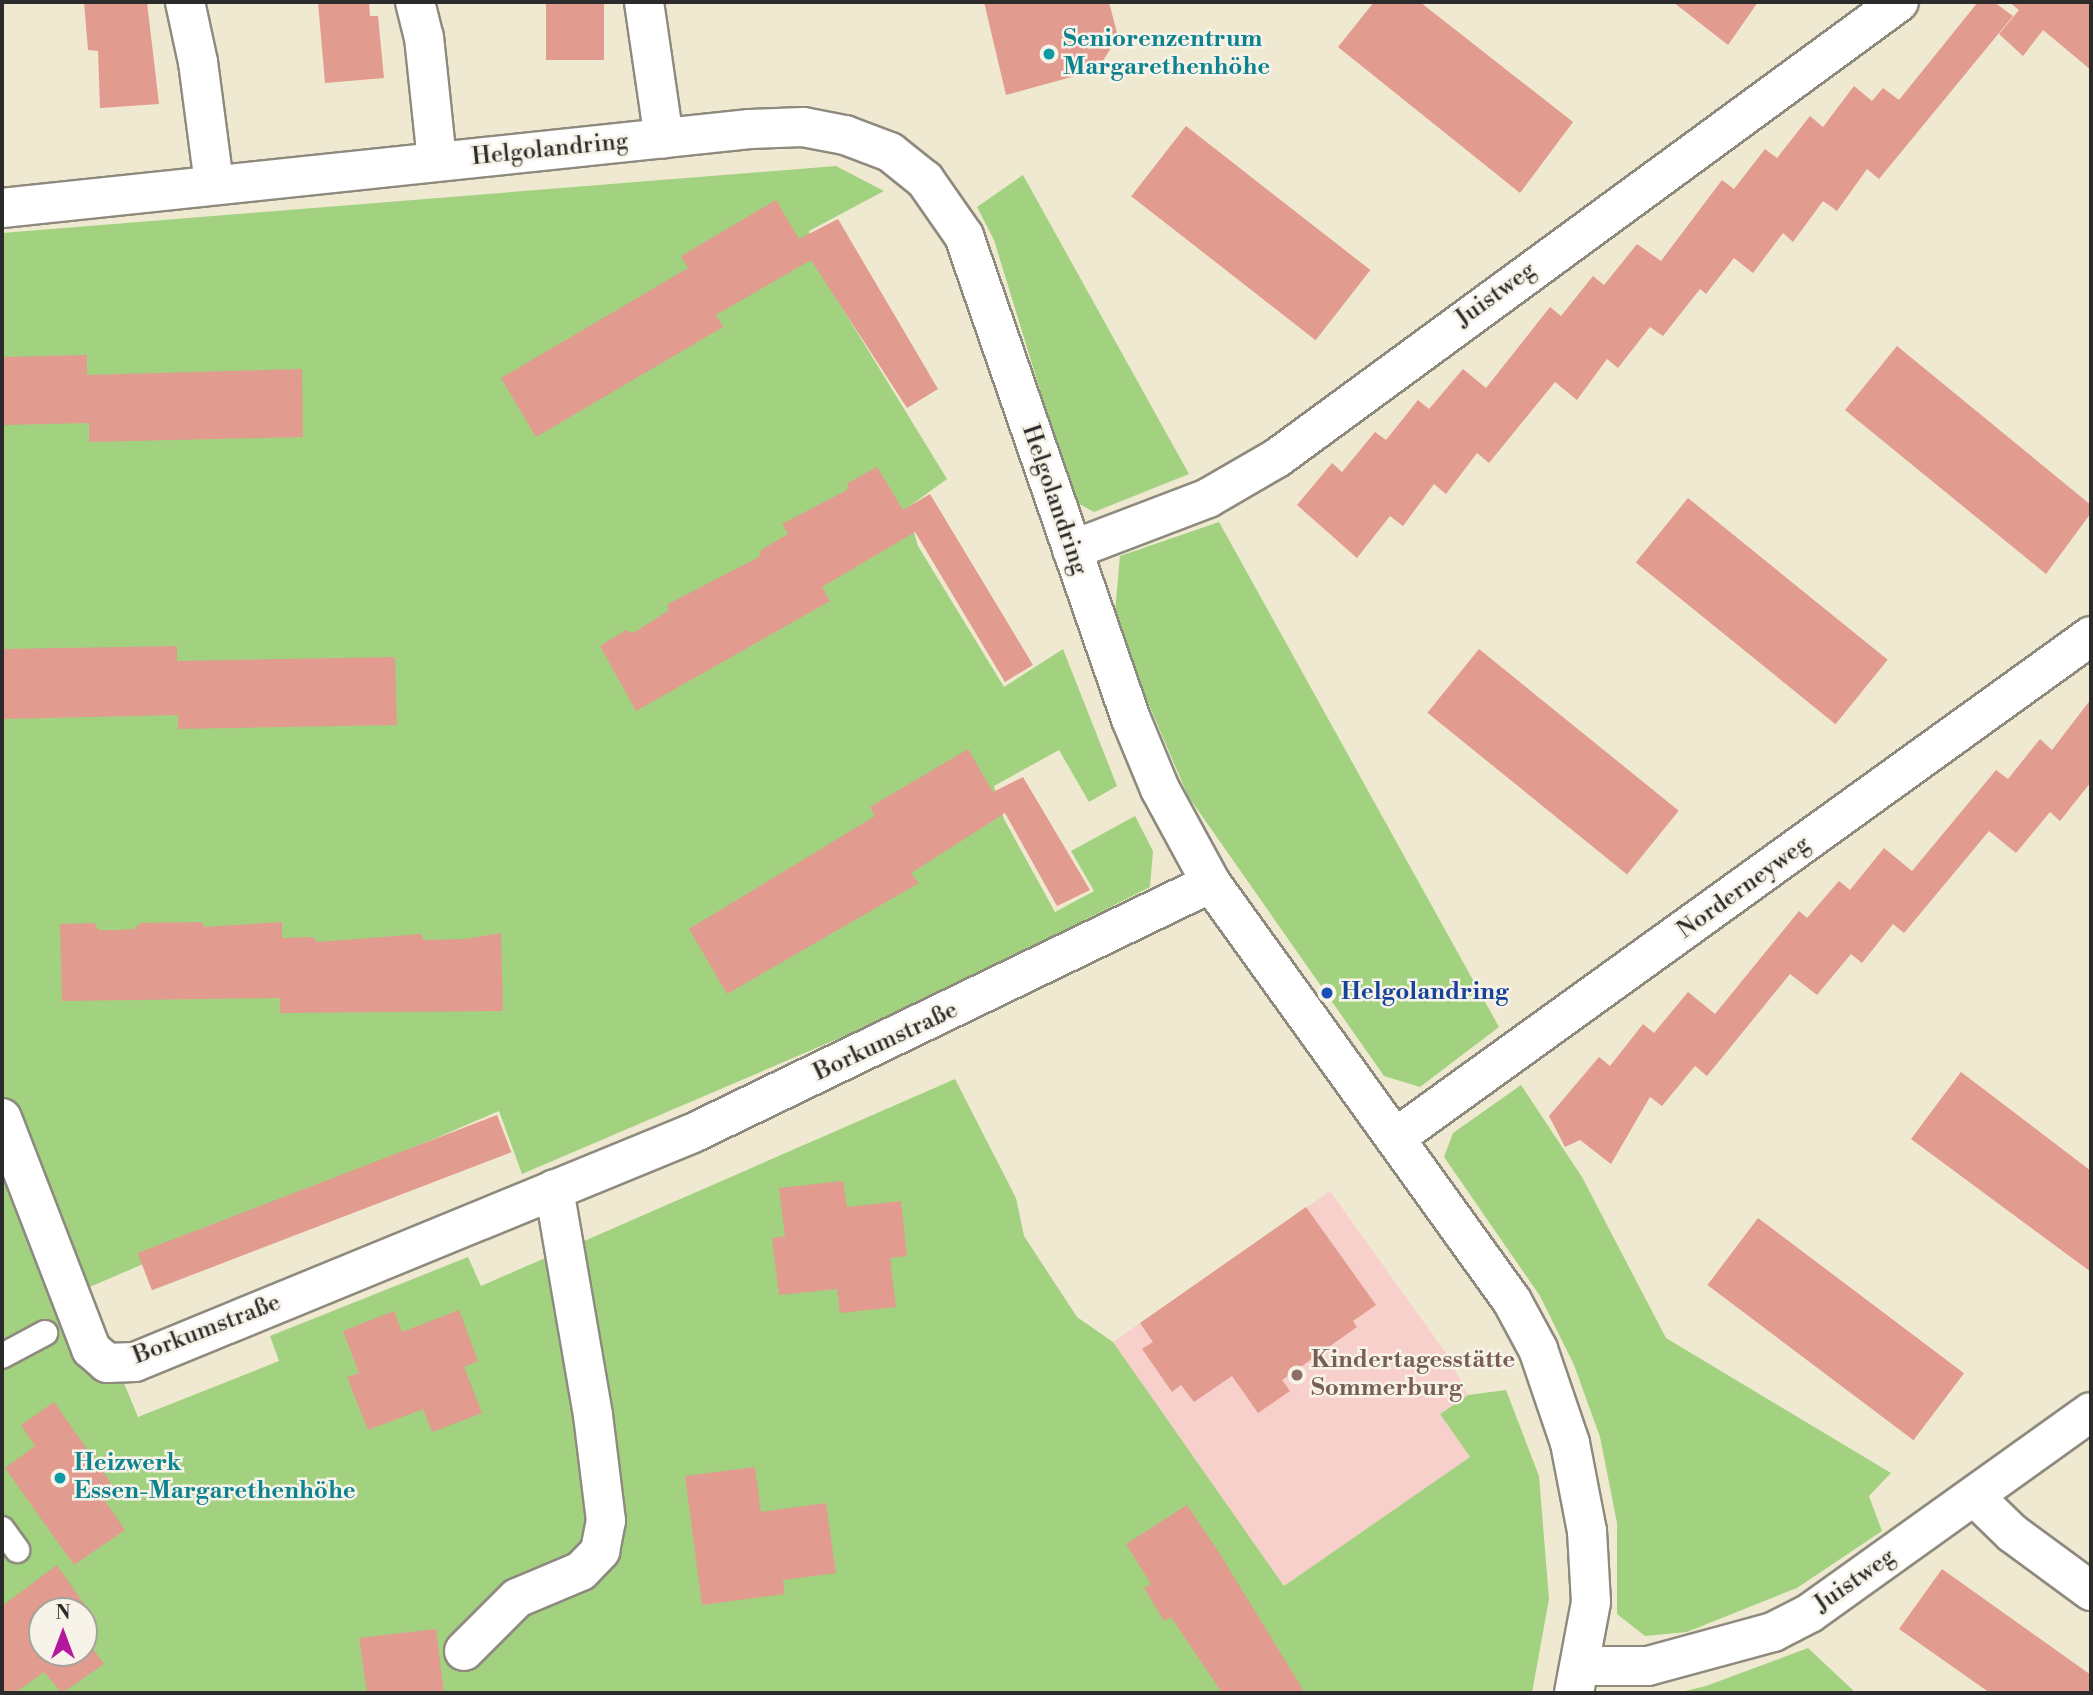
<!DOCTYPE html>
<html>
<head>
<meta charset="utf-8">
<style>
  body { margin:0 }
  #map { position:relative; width:2093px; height:1695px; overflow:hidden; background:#f0e9d1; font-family:"Libre Bodoni",serif }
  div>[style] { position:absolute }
  .built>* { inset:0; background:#f7d0cc }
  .green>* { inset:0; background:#a2d280 }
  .building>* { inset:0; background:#e29b8f; transform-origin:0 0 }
  .roads { filter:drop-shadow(2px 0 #8e8a7e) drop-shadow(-2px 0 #8e8a7e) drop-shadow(0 2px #8e8a7e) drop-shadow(0 -2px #8e8a7e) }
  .lane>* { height:24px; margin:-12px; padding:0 12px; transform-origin:12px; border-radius:12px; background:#fff }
  .street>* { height:38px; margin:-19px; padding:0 19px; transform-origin:19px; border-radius:19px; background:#fff }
  .dots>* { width:19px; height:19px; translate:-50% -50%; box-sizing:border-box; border:4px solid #f7f3e8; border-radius:50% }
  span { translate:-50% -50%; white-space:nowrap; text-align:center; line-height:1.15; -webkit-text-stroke:5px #f7f3e8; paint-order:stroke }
  .culture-label { font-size:24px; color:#0d838f; font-weight:700 }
  .left { translate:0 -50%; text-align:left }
  .street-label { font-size:24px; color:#2b2b2b }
  .transit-label { font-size:24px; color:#164399; font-weight:700 }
  .education-label { font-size:24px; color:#785e54; font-weight:700 }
  .frame { position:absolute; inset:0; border:4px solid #2b2b2b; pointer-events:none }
  .north { position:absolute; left:28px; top:1597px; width:70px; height:70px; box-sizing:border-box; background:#f7f3e8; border:2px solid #a5a39c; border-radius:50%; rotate:0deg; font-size:19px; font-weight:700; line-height:28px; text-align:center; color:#2b2b2b }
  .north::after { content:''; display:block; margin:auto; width:24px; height:32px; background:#b5179e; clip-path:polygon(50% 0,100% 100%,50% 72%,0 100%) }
</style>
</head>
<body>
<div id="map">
  <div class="built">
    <i style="clip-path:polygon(1330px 1191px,1448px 1356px,1468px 1395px,1440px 1414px,1470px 1457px,1284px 1586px,1113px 1342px)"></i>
  </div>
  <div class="green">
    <i style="clip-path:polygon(evenodd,836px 166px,884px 191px,809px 231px,816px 265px,947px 479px,907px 508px,918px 546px,1004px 687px,1063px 649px,1117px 786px,1089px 802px,1059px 750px,994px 786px,1004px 819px,1055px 912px,1094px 891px,1071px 851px,1135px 816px,1153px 851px,1150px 887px,910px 1008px,522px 1174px,499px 1111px,85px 1289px,138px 1417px,279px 1361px,270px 1336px,468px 1257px,481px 1286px,955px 1079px,1016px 1198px,1024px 1236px,1077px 1317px,1113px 1342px,1284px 1586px,1470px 1457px,1440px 1414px,1468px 1395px,1506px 1390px,1539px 1476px,1549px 1599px,1532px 1693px,2px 1693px,2px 233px,836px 166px,42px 1611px,84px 1611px,84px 1653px,42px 1653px,42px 1611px)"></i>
    <i style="clip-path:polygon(1023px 175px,1189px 474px,1094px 512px,1074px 501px,994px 240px,977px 207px)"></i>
    <i style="clip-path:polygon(1219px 522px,1499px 1027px,1420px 1087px,1384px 1076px,1188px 796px,1114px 623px,1120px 556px)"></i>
    <i style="clip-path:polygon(1521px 1085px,1582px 1177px,1666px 1338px,1891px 1473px,1869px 1496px,1882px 1531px,1797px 1588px,1687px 1632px,1645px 1636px,1617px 1614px,1617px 1523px,1600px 1437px,1574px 1365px,1540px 1296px,1444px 1157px,1453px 1133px)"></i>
    <i style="clip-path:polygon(1808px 1648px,1856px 1693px,1677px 1693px,1706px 1686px)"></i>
  </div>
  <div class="building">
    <i style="clip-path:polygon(84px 2px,147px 2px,159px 104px,100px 108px,98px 51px,88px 50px)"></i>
    <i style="clip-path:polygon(318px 2px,369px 2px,370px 16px,378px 16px,384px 78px,325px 83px)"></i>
    <i style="left:546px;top:2px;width:58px;height:58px"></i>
    <i style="clip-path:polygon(984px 2px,1109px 2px,1118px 37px,1097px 70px,1006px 95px)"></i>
    <i style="clip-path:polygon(1374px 2px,1420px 2px,1573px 122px,1520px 193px,1338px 47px)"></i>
    <i style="clip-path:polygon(1673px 2px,1758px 2px,1728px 45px)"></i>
    <i style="clip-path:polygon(1978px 2px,1994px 2px,2013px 16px,1879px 179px,1867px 169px,1837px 211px,1823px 201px,1793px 242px,1783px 233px,1753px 273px,1734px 258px,1706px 294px,1700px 289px,1663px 336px,1650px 327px,1618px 368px,1607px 359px,1577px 400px,1555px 382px,1489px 463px,1477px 453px,1446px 494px,1434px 484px,1403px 526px,1390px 516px,1357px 558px,1297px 505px,1332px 463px,1342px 472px,1375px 432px,1386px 440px,1418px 400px,1429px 409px,1463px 369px,1486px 388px,1550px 307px,1561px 316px,1593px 276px,1604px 285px,1637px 244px,1661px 261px,1722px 180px,1734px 189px,1765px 149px,1777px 158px,1810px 116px,1823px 127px,1854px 86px,1872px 101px,1883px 88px,1899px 100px)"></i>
    <i style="clip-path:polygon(2009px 2px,2091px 2px,2091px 70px,2043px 30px,2023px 56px,1999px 34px,2019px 10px)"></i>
    <i style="left:1186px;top:126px;width:234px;height:89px;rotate:38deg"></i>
    <i style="clip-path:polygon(776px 200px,799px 239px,838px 219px,938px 389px,907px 408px,811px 260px,716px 315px,723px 327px,536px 437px,501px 378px,688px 268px,681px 256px)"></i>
    <i style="clip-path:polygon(1897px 346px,2091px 505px,2091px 513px,2046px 574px,1845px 410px)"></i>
    <i style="clip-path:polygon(87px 355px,87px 375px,302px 369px,303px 437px,89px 442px,89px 423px,2px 425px,2px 357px)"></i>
    <i style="clip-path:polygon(877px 467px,903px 510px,930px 494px,1033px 665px,1005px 682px,915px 532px,822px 587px,830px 601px,636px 711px,600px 646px,626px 630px,633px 633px,668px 611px,668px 604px,759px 557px,761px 550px,788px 534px,782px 524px,847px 490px,848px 483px)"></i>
    <i style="left:1688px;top:498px;width:257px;height:83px;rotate:39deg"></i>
    <i style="clip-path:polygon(177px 646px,177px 661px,395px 657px,397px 725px,178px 729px,178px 715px,2px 719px,2px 649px)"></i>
    <i style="left:1479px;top:649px;width:257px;height:82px;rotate:39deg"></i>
    <i style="clip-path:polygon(2091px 699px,2091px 782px,2060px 821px,2050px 812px,2016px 853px,1989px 831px,1904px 933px,1893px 924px,1862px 963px,1851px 954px,1817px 995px,1790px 974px,1707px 1076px,1695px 1066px,1662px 1106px,1650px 1097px,1611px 1164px,1580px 1140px,1565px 1147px,1549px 1116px,1599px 1057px,1610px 1066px,1643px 1024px,1654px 1033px,1688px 992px,1715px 1014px,1799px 911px,1807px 918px,1839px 881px,1850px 890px,1884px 848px,1912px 871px,1996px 770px,2008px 779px,2040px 739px,2052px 750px)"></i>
    <i style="clip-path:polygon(968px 749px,993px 792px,1023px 777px,1090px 890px,1057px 906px,1005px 813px,911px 873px,919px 883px,727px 994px,689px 929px,875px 816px,870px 807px)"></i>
    <i style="clip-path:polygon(201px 922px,205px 927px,282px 922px,282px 938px,313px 937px,317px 942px,421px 934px,424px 940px,464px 939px,501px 933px,503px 1011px,280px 1013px,280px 998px,62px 1001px,60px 924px,94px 923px,99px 930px,117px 930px,134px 929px,141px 923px)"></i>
    <i style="clip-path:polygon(1961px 1072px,2091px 1171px,2091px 1272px,1911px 1139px)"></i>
    <i style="left:497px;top:1115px;width:40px;height:385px;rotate:69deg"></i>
    <i style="clip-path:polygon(843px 1181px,847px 1207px,901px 1201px,907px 1256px,890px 1258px,896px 1307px,840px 1313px,837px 1289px,779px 1295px,772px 1238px,785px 1236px,779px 1188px)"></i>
    <i style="clip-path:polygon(1306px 1207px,1376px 1305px,1353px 1321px,1357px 1327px,1282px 1380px,1290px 1391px,1258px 1413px,1232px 1376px,1194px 1402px,1181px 1385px,1172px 1392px,1142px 1349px,1153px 1342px,1140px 1323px)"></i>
    <i style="left:1758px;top:1218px;width:258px;height:84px;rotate:37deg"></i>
    <i style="clip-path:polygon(459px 1310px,478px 1361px,464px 1367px,482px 1413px,432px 1432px,423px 1409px,368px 1430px,347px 1377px,359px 1373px,343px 1331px,394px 1311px,402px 1332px)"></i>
    <i style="clip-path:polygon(54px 1402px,115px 1489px,103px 1498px,125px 1530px,74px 1565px,5px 1468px,35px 1446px,21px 1425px)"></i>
    <i style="clip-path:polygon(755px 1467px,761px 1512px,826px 1503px,836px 1573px,783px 1580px,785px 1594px,702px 1605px,685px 1476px)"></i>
    <i style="clip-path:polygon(1187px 1505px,1220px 1554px,1305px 1693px,1222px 1693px,1171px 1617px,1164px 1621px,1144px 1588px,1151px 1584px,1126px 1544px)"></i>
    <i style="clip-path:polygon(57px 1565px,93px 1617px,84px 1624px,84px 1611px,42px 1611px,42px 1653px,84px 1653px,84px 1637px,104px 1664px,62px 1693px,44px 1672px,15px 1693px,2px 1693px,2px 1606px)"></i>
    <i style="clip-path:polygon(1942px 1569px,2091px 1675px,2091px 1693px,1990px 1693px,1899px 1629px)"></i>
    <i style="clip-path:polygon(436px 1629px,444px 1693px,367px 1693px,359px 1638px)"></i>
  </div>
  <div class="roads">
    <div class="lane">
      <i style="left:2px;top:1356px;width:49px;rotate:-28.1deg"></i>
      <i style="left:2px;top:1529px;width:26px;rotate:54deg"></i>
    </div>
    <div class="street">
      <i style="left:185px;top:2px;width:61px;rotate:77.8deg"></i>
      <i style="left:198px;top:62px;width:122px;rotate:82.5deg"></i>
      <i style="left:415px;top:2px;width:36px;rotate:76deg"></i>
      <i style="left:424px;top:37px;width:125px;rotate:84deg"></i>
      <i style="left:644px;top:2px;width:138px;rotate:81.7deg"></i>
      <i style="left:2px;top:208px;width:752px;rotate:-6.03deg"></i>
      <i style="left:750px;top:129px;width:53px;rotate:-2.2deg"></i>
      <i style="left:803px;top:127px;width:43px;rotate:10.8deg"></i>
      <i style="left:845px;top:135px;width:48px;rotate:20.7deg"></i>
      <i style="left:890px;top:152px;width:45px;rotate:38.7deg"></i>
      <i style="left:925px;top:180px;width:68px;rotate:55.1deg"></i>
      <i style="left:964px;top:236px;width:511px;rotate:70.93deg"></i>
      <i style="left:1131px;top:719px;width:76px;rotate:67.5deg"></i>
      <i style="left:1160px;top:789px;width:107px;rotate:61.5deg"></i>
      <i style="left:1211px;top:883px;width:515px;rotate:54.24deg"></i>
      <i style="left:1512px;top:1301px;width:55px;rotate:61.6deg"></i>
      <i style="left:1538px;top:1349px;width:99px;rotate:71.2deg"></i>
      <i style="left:1570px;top:1443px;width:90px;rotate:79.1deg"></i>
      <i style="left:1587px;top:1531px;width:71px;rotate:86.8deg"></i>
      <i style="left:1591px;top:1602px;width:93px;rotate:100.6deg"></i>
      <i style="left:1072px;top:550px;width:146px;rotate:-20.9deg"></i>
      <i style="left:1208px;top:498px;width:80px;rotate:-30.1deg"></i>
      <i style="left:1277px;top:458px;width:771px;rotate:-36.25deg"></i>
      <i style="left:2px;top:1118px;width:248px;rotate:68.9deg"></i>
      <i style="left:91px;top:1349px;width:21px;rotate:41deg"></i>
      <i style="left:107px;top:1363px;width:28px;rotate:-2deg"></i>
      <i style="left:135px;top:1362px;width:603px;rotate:-22.31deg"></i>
      <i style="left:693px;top:1133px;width:575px;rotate:-25.76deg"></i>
      <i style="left:1395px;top:1138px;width:858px;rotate:-35.8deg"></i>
      <i style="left:1975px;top:1497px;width:52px;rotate:44.2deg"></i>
      <i style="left:2012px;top:1533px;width:98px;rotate:36.3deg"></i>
      <i style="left:464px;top:1651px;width:75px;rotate:-45deg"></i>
      <i style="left:517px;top:1598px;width:69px;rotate:-22.9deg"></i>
      <i style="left:581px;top:1571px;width:28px;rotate:-46deg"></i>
      <i style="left:600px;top:1551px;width:31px;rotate:-79deg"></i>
      <i style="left:606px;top:1521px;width:107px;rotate:-97deg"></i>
      <i style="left:593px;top:1415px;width:229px;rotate:-99.8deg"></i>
      <i style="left:1583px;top:1666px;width:65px"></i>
      <i style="left:1648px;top:1666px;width:130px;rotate:-15.2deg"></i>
      <i style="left:1773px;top:1632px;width:42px;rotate:-27.2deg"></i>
      <i style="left:1810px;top:1613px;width:345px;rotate:-35.6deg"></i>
    </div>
  </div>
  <div class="dots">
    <i style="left:1049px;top:54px;background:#0f9aa8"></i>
    <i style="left:1327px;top:993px;background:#1a4fb4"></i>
    <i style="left:1297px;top:1375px;background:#8d6e63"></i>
    <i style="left:60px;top:1478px;background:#0f9aa8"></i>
  </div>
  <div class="culture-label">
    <span class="left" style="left:1063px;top:54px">Seniorenzentrum<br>Margarethenhöhe</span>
    <span class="left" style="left:74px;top:1478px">Heizwerk<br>Essen-Margarethenhöhe</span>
  </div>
  <div class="street-label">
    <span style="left:550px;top:150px;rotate:-6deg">Helgolandring</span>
    <span style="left:1496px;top:295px;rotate:-36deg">Juistweg</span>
    <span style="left:1054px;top:500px;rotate:71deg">Helgolandring</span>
    <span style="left:1744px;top:888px;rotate:-36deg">Norderneyweg</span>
    <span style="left:886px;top:1042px;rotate:-25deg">Borkumstraße</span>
    <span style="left:207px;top:1330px;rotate:-21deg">Borkumstraße</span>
    <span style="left:1855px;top:1581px;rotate:-35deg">Juistweg</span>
  </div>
  <div class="transit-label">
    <span class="left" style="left:1341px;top:993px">Helgolandring</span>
  </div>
  <div class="education-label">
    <span class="left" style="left:1311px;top:1375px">Kindertagesstätte<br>Sommerburg</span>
  </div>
  <div class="frame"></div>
  <div class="north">N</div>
</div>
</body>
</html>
